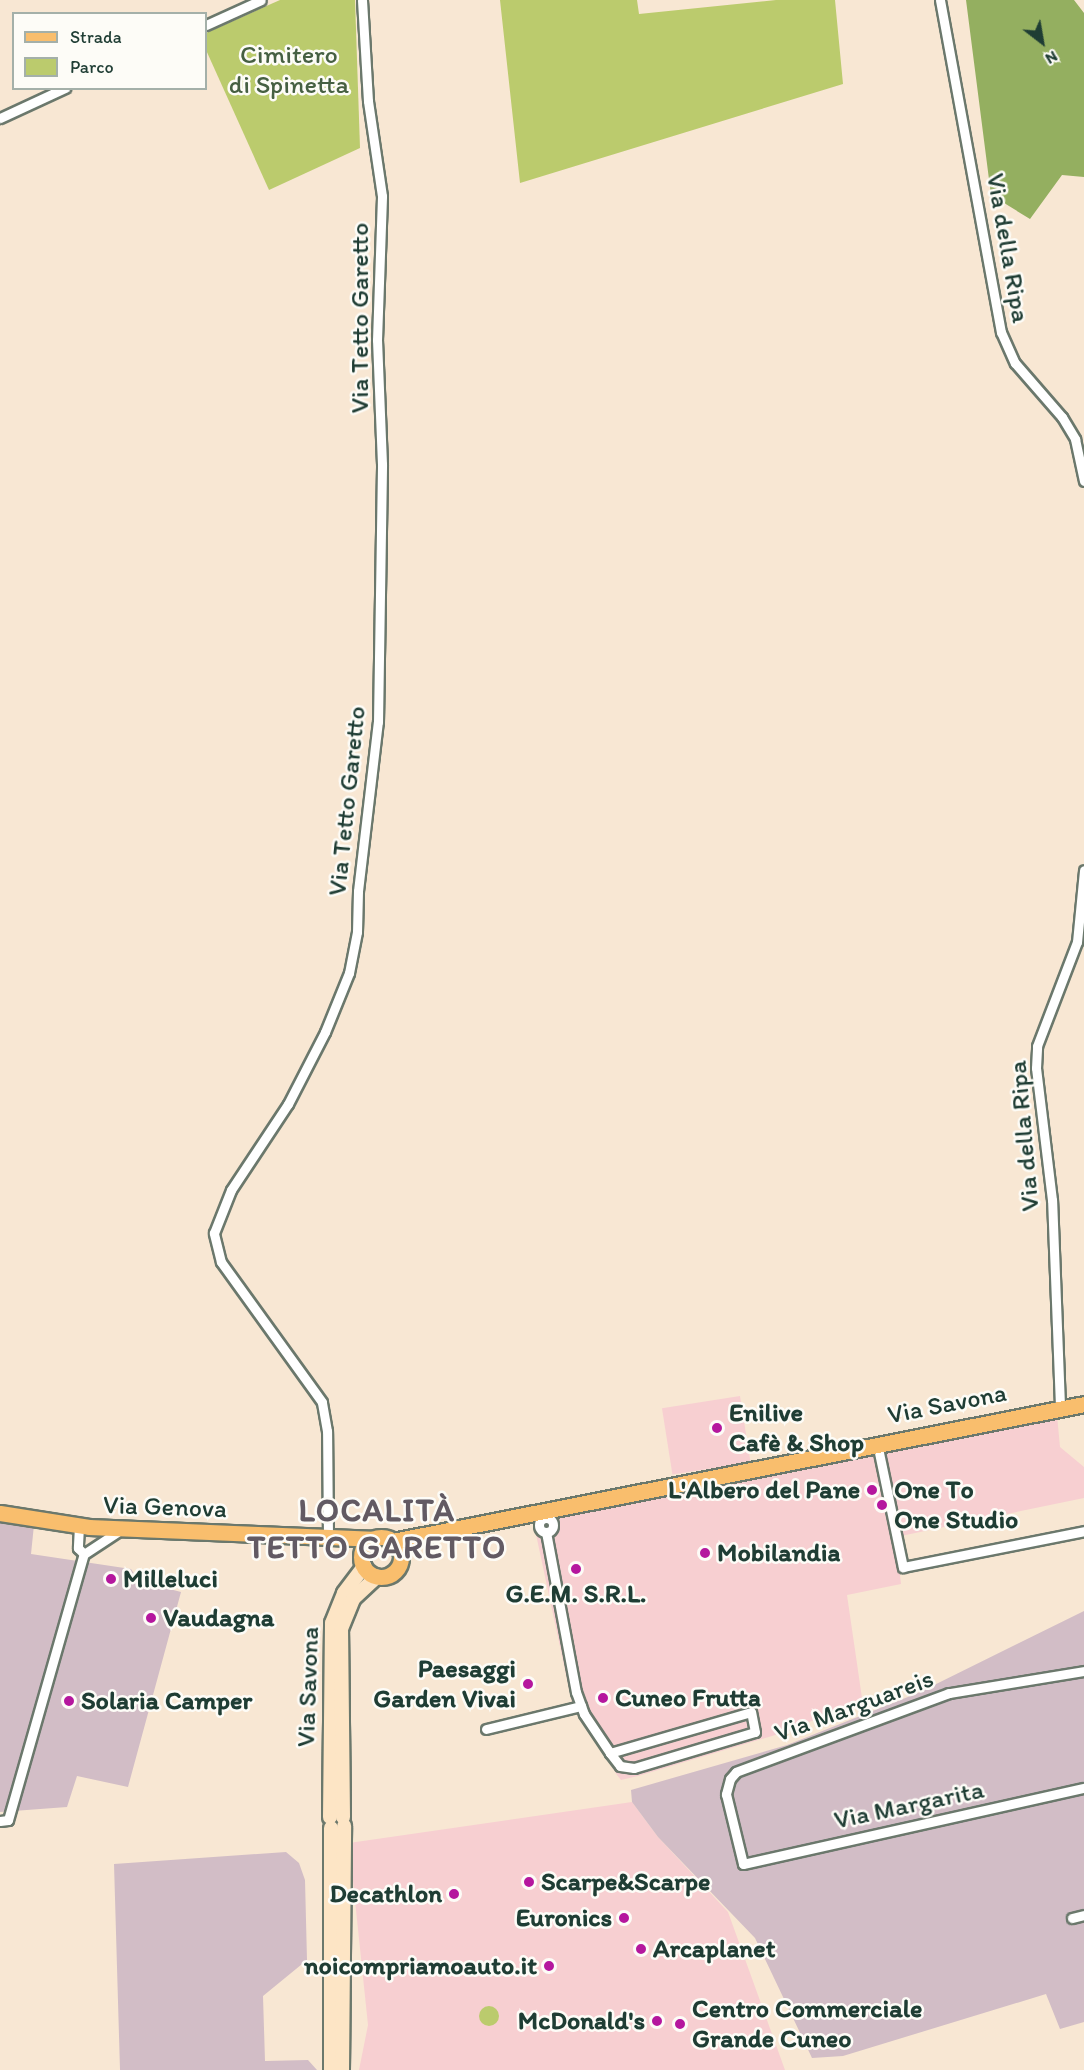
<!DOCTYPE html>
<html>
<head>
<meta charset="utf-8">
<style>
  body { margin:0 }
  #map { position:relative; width:1084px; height:2070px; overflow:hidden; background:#f8e7d3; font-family:Itim,sans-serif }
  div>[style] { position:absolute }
  .built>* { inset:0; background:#f7cfd1; transform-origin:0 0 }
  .industrial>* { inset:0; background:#d2bdc6 }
  .green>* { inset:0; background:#bbcb6d }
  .round { border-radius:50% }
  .forest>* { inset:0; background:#94af60 }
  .roads { filter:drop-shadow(2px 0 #6b786c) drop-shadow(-2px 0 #6b786c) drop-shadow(0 2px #6b786c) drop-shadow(0 -2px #6b786c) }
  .street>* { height:9px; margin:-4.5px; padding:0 4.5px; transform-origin:4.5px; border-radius:4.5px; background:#fff }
  .street>.ring { margin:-4.5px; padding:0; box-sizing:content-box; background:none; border:9px solid #fff; border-radius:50% }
  .secondary>* { height:14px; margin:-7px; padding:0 7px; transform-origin:7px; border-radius:7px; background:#fde5c5 }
  .primary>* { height:15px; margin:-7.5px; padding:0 7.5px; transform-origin:7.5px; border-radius:7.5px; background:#f9be6d }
  .primary>.ring { margin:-7.5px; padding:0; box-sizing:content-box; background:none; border:15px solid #f9be6d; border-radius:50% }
  .dots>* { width:16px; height:16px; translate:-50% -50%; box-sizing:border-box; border:3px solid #fdfcf7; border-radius:50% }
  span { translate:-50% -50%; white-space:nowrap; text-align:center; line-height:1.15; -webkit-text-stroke:5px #fdfcf7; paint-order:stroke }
  .park-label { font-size:26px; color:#466042 }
  .street-label { font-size:26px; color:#1f3d34 }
  .poi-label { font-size:26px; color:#1f3d34; font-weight:700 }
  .left { translate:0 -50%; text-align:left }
  .right { translate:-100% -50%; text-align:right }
  .district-label { font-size:32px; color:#625a63; font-weight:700; letter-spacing:1.5px }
  .legend { position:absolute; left:12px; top:12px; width:195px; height:78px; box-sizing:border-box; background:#fdfcf7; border:2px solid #a4b0a9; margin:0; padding:8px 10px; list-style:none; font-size:18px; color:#1f3d34 }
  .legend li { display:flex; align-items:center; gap:12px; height:30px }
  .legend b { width:30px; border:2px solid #a4b0a9 }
  .north { position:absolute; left:1012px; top:12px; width:60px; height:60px; -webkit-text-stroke:4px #fdfcf7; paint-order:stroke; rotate:149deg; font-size:16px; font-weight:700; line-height:24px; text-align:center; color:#1f3d34 }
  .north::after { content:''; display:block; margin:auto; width:21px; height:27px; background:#1f3d34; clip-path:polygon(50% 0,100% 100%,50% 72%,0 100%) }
</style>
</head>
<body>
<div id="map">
  <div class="built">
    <i style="left:740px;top:1396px;width:67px;height:79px;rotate:81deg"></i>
    <i style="clip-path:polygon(1057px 1415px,1060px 1447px,1084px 1467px,1084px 1498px,896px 1537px,901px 1584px,847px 1595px,862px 1698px,792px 1730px,638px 1776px,621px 1780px,617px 1775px,572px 1703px,534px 1525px,536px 1519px)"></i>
    <i style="clip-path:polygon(632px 1802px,658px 1837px,728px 1912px,785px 2070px,359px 2070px,368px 2025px,349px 1843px)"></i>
  </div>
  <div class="industrial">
    <i style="clip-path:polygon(0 1522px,34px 1525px,31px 1554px,131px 1569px,139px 1581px,181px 1592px,128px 1787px,77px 1776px,67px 1807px,0 1812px)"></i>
    <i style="clip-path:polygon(1084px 1611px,1084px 2022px,1060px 2029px,1046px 1994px,843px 2056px,812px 2058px,755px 1938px,658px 1837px,632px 1802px,631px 1790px,787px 1745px,918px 1693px)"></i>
    <i style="clip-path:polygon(286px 1852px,299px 1863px,305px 1880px,307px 1960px,263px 1996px,265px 2061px,308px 2060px,317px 2070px,120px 2070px,114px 1864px)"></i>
  </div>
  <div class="green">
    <i style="clip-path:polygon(280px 0,355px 0,360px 148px,269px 190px,206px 50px,206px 33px)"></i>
    <i style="clip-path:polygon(500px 0,637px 0,639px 14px,776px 0,835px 0,843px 84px,520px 183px)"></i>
    <i class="round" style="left:479px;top:2006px;width:20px;height:20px"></i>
  </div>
  <div class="forest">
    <i style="clip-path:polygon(966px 0,1074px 0,1084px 13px,1084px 177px,1062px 175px,1030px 219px,991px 195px)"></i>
  </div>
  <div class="roads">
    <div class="street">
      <i style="left:940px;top:0;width:338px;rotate:79.6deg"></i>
      <i style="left:1001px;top:332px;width:34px;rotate:66deg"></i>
      <i style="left:1015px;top:363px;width:72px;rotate:49deg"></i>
      <i style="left:1062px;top:417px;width:26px;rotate:59deg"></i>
      <i style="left:1075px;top:439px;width:43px;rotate:77.9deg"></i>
      <i style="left:206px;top:25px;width:60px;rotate:-24.4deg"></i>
      <i style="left:0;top:118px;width:72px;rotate:-24.8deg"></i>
      <i style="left:1060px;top:1406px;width:206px;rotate:-92.2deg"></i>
      <i style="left:1052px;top:1200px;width:133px;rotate:-96.9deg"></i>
      <i style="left:1036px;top:1068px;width:22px;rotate:-87deg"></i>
      <i style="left:1037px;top:1046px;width:111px;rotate:-69deg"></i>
      <i style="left:1077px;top:942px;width:72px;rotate:-84.4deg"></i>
      <i style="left:877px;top:1443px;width:127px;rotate:78.2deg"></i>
      <i style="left:903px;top:1567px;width:185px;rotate:-11.2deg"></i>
      <i class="ring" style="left:539px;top:1518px;width:5px;height:5px"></i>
      <i style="left:79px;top:1526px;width:22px;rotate:93deg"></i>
      <i style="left:78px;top:1548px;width:8px;rotate:45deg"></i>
      <i style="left:546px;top:1532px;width:163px;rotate:79.4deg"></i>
      <i style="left:576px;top:1692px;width:23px;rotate:70deg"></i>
      <i style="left:584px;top:1714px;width:47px;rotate:56.3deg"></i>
      <i style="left:610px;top:1753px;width:16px;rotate:52deg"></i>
      <i style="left:620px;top:1766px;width:14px;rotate:8deg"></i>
      <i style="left:634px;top:1768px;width:126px;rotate:-16.6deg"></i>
      <i style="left:755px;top:1732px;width:20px;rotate:-101deg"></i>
      <i style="left:751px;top:1712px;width:147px;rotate:163.8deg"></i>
      <i style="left:328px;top:1537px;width:106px;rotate:-90.5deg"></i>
      <i style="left:327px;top:1431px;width:29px;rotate:-100deg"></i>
      <i style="left:322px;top:1402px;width:173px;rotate:-125.8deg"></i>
      <i style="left:221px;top:1262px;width:30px;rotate:-104deg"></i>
      <i style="left:214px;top:1233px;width:46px;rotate:-68.4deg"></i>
      <i style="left:231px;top:1190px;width:103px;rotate:-56.5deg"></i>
      <i style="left:288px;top:1104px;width:81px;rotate:-62.8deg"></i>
      <i style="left:325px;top:1032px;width:64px;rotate:-67.9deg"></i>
      <i style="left:349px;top:973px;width:42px;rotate:-79deg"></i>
      <i style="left:357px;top:932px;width:41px;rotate:-88.6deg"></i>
      <i style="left:358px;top:891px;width:170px;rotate:-83.3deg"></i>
      <i style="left:378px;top:722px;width:258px;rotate:-89.1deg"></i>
      <i style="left:382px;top:464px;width:124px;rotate:-92.3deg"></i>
      <i style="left:377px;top:340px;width:144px;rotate:-88deg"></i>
      <i style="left:382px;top:196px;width:96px;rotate:-98.4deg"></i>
      <i style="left:368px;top:101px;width:101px;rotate:-93.4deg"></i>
      <i style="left:1084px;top:1671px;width:137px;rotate:170.7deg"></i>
      <i style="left:949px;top:1693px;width:227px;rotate:159.7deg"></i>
      <i style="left:736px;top:1772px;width:9px;rotate:131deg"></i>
      <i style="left:730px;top:1779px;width:16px;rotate:105deg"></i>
      <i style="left:726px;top:1794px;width:72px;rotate:76.3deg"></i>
      <i style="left:743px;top:1864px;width:349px;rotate:-12.6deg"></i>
      <i style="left:486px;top:1729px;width:98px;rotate:-13.6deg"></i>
      <i style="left:0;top:1821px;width:8px;rotate:-7deg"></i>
      <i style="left:8px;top:1820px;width:277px;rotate:-74.1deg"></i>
      <i style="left:84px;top:1554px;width:45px;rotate:-33.3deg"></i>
      <i style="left:1072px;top:1918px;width:12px;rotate:-14deg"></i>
    </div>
    <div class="secondary">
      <i style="left:330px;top:1817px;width:194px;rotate:-89.4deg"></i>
      <i style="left:332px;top:1623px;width:32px;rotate:-68deg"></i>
      <i style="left:344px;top:1593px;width:34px;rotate:-53deg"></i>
      <i style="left:343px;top:1817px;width:188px;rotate:-90.6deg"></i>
      <i style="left:341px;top:1629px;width:32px;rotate:-68deg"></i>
      <i style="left:353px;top:1599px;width:33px;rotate:-43deg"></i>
      <i style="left:331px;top:1828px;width:242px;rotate:90deg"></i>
      <i style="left:342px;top:2070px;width:244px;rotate:-89.5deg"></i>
    </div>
    <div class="primary">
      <i style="left:0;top:1513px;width:90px;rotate:8.9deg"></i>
      <i style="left:89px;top:1527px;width:283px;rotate:2.4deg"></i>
      <i class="ring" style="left:361px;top:1537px;width:25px;height:25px"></i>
      <i style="left:393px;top:1541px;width:704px;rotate:-11.21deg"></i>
    </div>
  </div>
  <div class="dots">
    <i style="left:717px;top:1428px;background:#b5179e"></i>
    <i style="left:872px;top:1490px;background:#b5179e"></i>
    <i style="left:882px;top:1505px;background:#b5179e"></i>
    <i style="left:705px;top:1553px;background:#b5179e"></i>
    <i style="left:576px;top:1569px;background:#b5179e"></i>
    <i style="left:111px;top:1579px;background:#b5179e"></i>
    <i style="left:151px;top:1618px;background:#b5179e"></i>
    <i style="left:528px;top:1684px;background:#b5179e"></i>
    <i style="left:603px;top:1698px;background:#b5179e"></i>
    <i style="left:69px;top:1701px;background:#b5179e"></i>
    <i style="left:529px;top:1882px;background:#b5179e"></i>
    <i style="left:454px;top:1894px;background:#b5179e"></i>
    <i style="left:624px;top:1918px;background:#b5179e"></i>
    <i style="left:641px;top:1949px;background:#b5179e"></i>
    <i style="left:549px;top:1966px;background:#b5179e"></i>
    <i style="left:657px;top:2021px;background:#b5179e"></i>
    <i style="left:680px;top:2024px;background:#b5179e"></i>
  </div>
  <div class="park-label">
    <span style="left:289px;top:70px">Cimitero<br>di Spinetta</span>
  </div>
  <div class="street-label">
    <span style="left:1008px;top:248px;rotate:80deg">Via della Ripa</span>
    <span style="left:360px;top:318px;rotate:-90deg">Via Tetto Garetto</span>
    <span style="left:347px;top:801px;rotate:-84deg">Via Tetto Garetto</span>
    <span style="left:1024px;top:1136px;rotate:-95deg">Via della Ripa</span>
    <span style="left:947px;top:1404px;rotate:-11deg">Via Savona</span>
    <span style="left:165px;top:1507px;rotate:2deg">Via Genova</span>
    <span style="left:308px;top:1687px;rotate:-88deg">Via Savona</span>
    <span style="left:854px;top:1706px;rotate:-20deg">Via Marguareis</span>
    <span style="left:909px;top:1805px;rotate:-12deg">Via Margarita</span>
  </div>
  <div class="poi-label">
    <span class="left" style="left:729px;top:1428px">Enilive<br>Cafè &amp; Shop</span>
    <span class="right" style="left:860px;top:1490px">L'Albero del Pane</span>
    <span class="left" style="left:894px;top:1505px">One To<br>One Studio</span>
    <span class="left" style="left:717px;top:1553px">Mobilandia</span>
    <span class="left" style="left:123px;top:1579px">Milleluci</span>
    <span style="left:576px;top:1594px">G.E.M. S.R.L.</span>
    <span class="left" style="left:163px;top:1618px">Vaudagna</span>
    <span class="right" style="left:516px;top:1684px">Paesaggi<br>Garden Vivai</span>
    <span class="left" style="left:615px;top:1698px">Cuneo Frutta</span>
    <span class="left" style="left:81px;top:1701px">Solaria Camper</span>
    <span class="left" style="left:541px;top:1882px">Scarpe&amp;Scarpe</span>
    <span class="right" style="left:442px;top:1894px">Decathlon</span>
    <span class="right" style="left:612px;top:1918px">Euronics</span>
    <span class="left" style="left:653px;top:1949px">Arcaplanet</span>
    <span class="right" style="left:537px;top:1966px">noicompriamoauto.it</span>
    <span class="left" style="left:692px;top:2024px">Centro Commerciale<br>Grande Cuneo</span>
    <span class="right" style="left:645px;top:2021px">McDonald's</span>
  </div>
  <div class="district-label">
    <span style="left:377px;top:1529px">LOCALITÀ<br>TETTO GARETTO</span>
  </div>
  <ul class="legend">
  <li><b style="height:8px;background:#f9be6d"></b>Strada</li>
  <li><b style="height:16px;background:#bbcb6d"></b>Parco</li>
  </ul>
  <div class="north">N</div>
</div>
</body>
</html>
